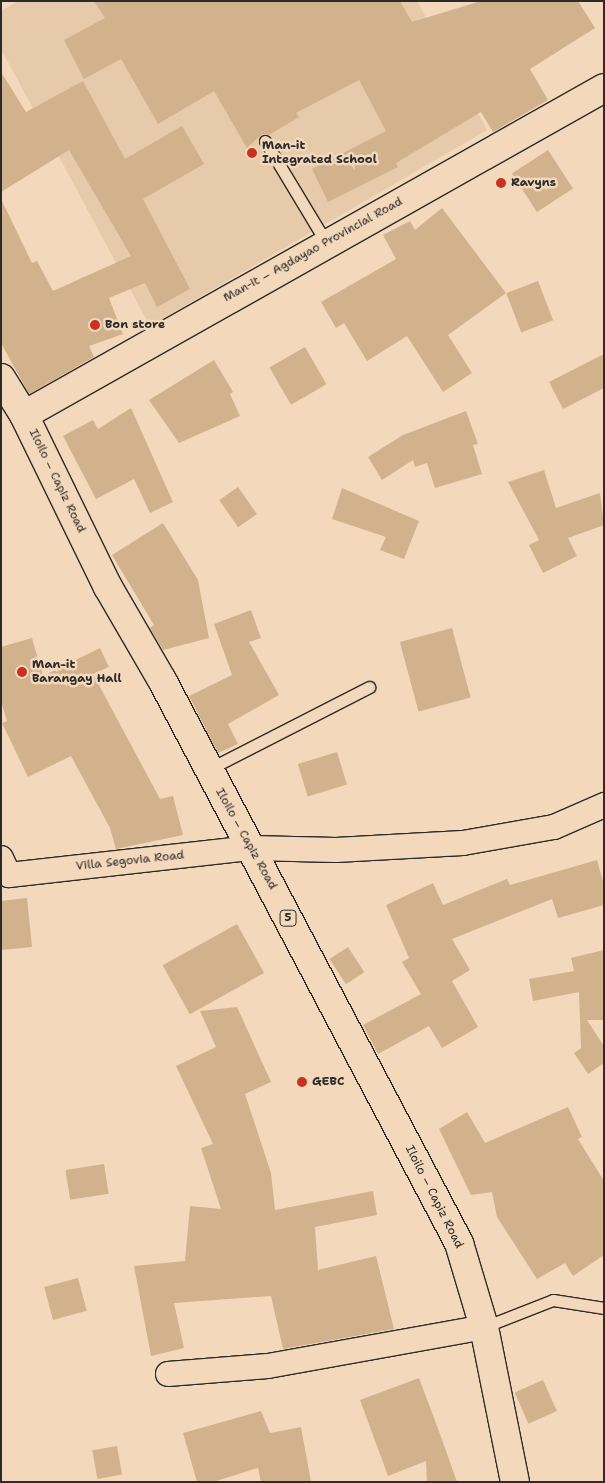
<!DOCTYPE html>
<html>
<head>
<meta charset="utf-8">
<style>
  body { margin:0 }
  #map { position:relative; width:605px; height:1483px; overflow:hidden; background:#f4d8bb; font-family:"Shantell Sans",sans-serif }
  div>[style] { position:absolute }
  .built>* { inset:0; background:#e6caaa }
  .building>* { inset:0; background:#d1b28d; transform-origin:0 0 }
  .roads { filter:drop-shadow(1px 0 #2b2b2b) drop-shadow(-1px 0 #2b2b2b) drop-shadow(0 1px #2b2b2b) drop-shadow(0 -1px #2b2b2b) }
  .service>* { height:11px; margin:-5.5px; padding:0 5.5px; transform-origin:5.5px; border-radius:5.5px; background:#f4d8bb }
  .minor>* { height:24px; margin:-12px; padding:0 12px; transform-origin:12px; border-radius:12px; background:#f4d8bb }
  .tertiary>* { height:28px; margin:-14px; padding:0 14px; transform-origin:14px; border-radius:14px; background:#f4d8bb }
  .trunk>* { height:28px; margin:-14px; padding:0 14px; transform-origin:14px; border-radius:14px; background:#f4d8bb }
  .dots>* { width:14px; height:14px; translate:-50% -50%; box-sizing:border-box; border:2px solid #f4d8bb; border-radius:50% }
  span { translate:-50% -50%; white-space:nowrap; text-align:center; line-height:1.15; -webkit-text-stroke:5px #f4d8bb; paint-order:stroke }
  .shield-label span { padding:1px 4px; background:#f4d8bb; border:1px solid; border-radius:4px; -webkit-text-stroke-width:0 }
  .shield-label { font-size:11px; color:#2b2b2b; font-weight:700 }
  .poi-label { font-size:12px; color:#2b2b2b; font-weight:700 }
  .left { translate:0 -50%; text-align:left }
  .street-label { font-size:12px; color:#2b2b2b }
  .frame { position:absolute; inset:0; border:2px solid #2b2b2b; pointer-events:none }
</style>
</head>
<body>
<div id="map">
  <div class="built">
    <i style="clip-path:polygon(18px 1px,417px 1px,487px 130px,150px 326px,1px 49px,1px 11px)"></i>
  </div>
  <div class="building">
    <i style="clip-path:polygon(94px 1px,400px 1px,412px 22px,481px 1px,578px 1px,595px 28px,530px 69px,548px 100px,493px 132px,481px 112px,396px 163px,398px 167px,328px 202px,312px 169px,386px 131px,359px 80px,296px 113px,299px 117px,269px 135px,262px 134px,247px 148px,214px 91px,158px 124px,121px 59px,84px 79px,64px 40px,105px 18px)"></i>
    <i style="clip-path:polygon(1px 72px,26px 112px,83px 81px,125px 159px,182px 126px,204px 164px,143px 199px,190px 289px,157px 307px,145px 283px,109px 298px,123px 334px,89px 346px,94px 357px,29px 394px,1px 343px,1px 199px,32px 263px,37px 261px,53px 291px,131px 256px,69px 150px,1px 192px)"></i>
    <i style="left:548px;top:150px;width:46px;height:43px;rotate:57deg"></i>
    <i style="clip-path:polygon(442px 208px,506px 293px,448px 335px,472px 373px,443px 392px,407px 336px,367px 361px,344px 323px,336px 328px,321px 302px,396px 259px,383px 235px,410px 221px,415px 230px)"></i>
    <i style="left:538px;top:281px;width:42px;height:34px;rotate:69deg"></i>
    <i style="left:305px;top:347px;width:43px;height:41px;rotate:60deg"></i>
    <i style="clip-path:polygon(604px 354px,604px 388px,563px 409px,549px 382px)"></i>
    <i style="clip-path:polygon(214px 360px,233px 392px,230px 394px,240px 416px,179px 443px,149px 400px)"></i>
    <i style="clip-path:polygon(131px 408px,173px 502px,150px 513px,134px 479px,96px 499px,63px 436px,93px 420px,98px 429px)"></i>
    <i style="clip-path:polygon(466px 411px,478px 444px,473px 445px,482px 474px,435px 488px,427px 463px,415px 467px,413px 460px,382px 480px,368px 457px,403px 435px)"></i>
    <i style="clip-path:polygon(544px 470px,556px 508px,600px 493px,604px 525px,568px 538px,577px 556px,543px 573px,529px 545px,539px 540px,508px 482px)"></i>
    <i style="left:238px;top:487px;width:33px;height:23px;rotate:55deg"></i>
    <i style="clip-path:polygon(342px 488px,419px 521px,404px 559px,380px 550px,386px 537px,332px 519px)"></i>
    <i style="clip-path:polygon(163px 523px,198px 580px,209px 638px,163px 650px,150px 628px,154px 625px,112px 555px)"></i>
    <i style="clip-path:polygon(251px 610px,261px 638px,249px 642px,279px 695px,228px 724px,238px 744px,218px 753px,189px 696px,232px 675px,214px 624px)"></i>
    <i style="left:452px;top:628px;width:72px;height:54px;rotate:75deg"></i>
    <i style="clip-path:polygon(32px 638px,43px 676px,100px 648px,109px 667px,93px 674px,160px 799px,173px 796px,183px 835px,116px 849px,110px 828px,71px 756px,28px 777px,2px 723px,7px 721px,1px 701px,1px 647px)"></i>
    <i style="left:337px;top:752px;width:34px;height:41px;rotate:73deg"></i>
    <i style="clip-path:polygon(597px 860px,604px 885px,604px 905px,558px 918px,552px 899px,452px 939px,470px 970px,452px 981px,478px 1027px,442px 1048px,429px 1026px,378px 1054px,363px 1025px,421px 994px,402px 962px,409px 958px,386px 905px,433px 883px,443px 905px,507px 879px,510px 885px)"></i>
    <i style="clip-path:polygon(27px 898px,32px 947px,1px 950px,1px 901px)"></i>
    <i style="left:237px;top:924px;width:56px;height:85px;rotate:61deg"></i>
    <i style="left:348px;top:947px;width:30px;height:22px;rotate:57deg"></i>
    <i style="clip-path:polygon(604px 950px,604px 1020px,587px 1020px,604px 1046px,604px 1063px,588px 1074px,574px 1053px,581px 1048px,579px 992px,533px 1001px,529px 979px,574px 971px,571px 958px)"></i>
    <i style="clip-path:polygon(237px 1007px,271px 1082px,245px 1094px,271px 1173px,275px 1210px,373px 1191px,377px 1215px,315px 1227px,318px 1270px,376px 1256px,394px 1329px,283px 1349px,271px 1296px,174px 1303px,184px 1348px,151px 1356px,134px 1266px,185px 1261px,190px 1206px,221px 1209px,201px 1148px,213px 1144px,176px 1066px,216px 1047px,200px 1011px)"></i>
    <i style="clip-path:polygon(568px 1107px,582px 1137px,578px 1139px,604px 1181px,604px 1255px,573px 1276px,565px 1263px,537px 1279px,497px 1217px,492px 1192px,471px 1195px,439px 1129px,467px 1112px,485px 1143px)"></i>
    <i style="left:104px;top:1164px;width:30px;height:39px;rotate:81deg"></i>
    <i style="left:78px;top:1278px;width:34px;height:35px;rotate:75deg"></i>
    <i style="clip-path:polygon(419px 1378px,440px 1434px,457px 1482px,427px 1482px,426px 1461px,388px 1476px,360px 1400px)"></i>
    <i style="left:543px;top:1380px;width:34px;height:31px;rotate:66deg"></i>
    <i style="clip-path:polygon(261px 1411px,270px 1433px,301px 1427px,311px 1482px,261px 1482px,258px 1468px,213px 1482px,197px 1482px,183px 1433px)"></i>
    <i style="left:117px;top:1446px;width:29px;height:25px;rotate:80deg"></i>
  </div>
  <div class="roads">
    <div class="service">
      <i style="left:265px;top:141px;width:118px;rotate:58.9deg"></i>
      <i style="left:209px;top:769px;width:180px;rotate:-27.1deg"></i>
      <i style="left:484px;top:1327px;width:74px;rotate:-21.4deg"></i>
      <i style="left:553px;top:1300px;width:52px;rotate:8.9deg"></i>
    </div>
    <div class="minor">
      <i style="left:1px;top:858px;width:19px;rotate:65deg"></i>
      <i style="left:9px;top:875px;width:244px;rotate:-6.4deg"></i>
      <i style="left:251px;top:848px;width:85px;rotate:1.3deg"></i>
      <i style="left:336px;top:850px;width:127px;rotate:-3.2deg"></i>
      <i style="left:463px;top:843px;width:92px;rotate:-10deg"></i>
      <i style="left:554px;top:827px;width:55px;rotate:-23.7deg"></i>
      <i style="left:168px;top:1374px;width:100px;rotate:-4.6deg"></i>
      <i style="left:268px;top:1366px;width:219px;rotate:-10.2deg"></i>
    </div>
    <div class="tertiary">
      <i style="left:24px;top:415px;width:666px;rotate:-29.41deg"></i>
    </div>
    <div class="trunk">
      <i style="left:1px;top:378px;width:44px;rotate:58.1deg"></i>
      <i style="left:24px;top:415px;width:191px;rotate:64deg"></i>
      <i style="left:108px;top:587px;width:108px;rotate:59.9deg"></i>
      <i style="left:162px;top:680px;width:637px;rotate:62.19deg"></i>
      <i style="left:459px;top:1243px;width:88px;rotate:73.4deg"></i>
      <i style="left:484px;top:1327px;width:158px;rotate:78.7deg"></i>
    </div>
  </div>
  <div class="dots">
    <i style="left:252px;top:153px;background:#c8321e"></i>
    <i style="left:501px;top:183px;background:#c8321e"></i>
    <i style="left:95px;top:325px;background:#c8321e"></i>
    <i style="left:22px;top:672px;background:#c8321e"></i>
    <i style="left:302px;top:1082px;background:#c8321e"></i>
  </div>
  <div class="shield-label">
    <span style="left:288px;top:918px">5</span>
  </div>
  <div class="poi-label">
    <span class="left" style="left:262px;top:153px">Man-it<br>Integrated School</span>
    <span class="left" style="left:511px;top:183px">Ravyns</span>
    <span class="left" style="left:105px;top:325px">Bon store</span>
    <span class="left" style="left:32px;top:672px">Man-it<br>Barangay Hall</span>
    <span class="left" style="left:312px;top:1082px">GEBC</span>
  </div>
  <div class="street-label">
    <span style="left:313px;top:250px;rotate:-29deg">Man-it – Agdayao Provincial Road</span>
    <span style="left:57px;top:481px;rotate:64deg">Iloilo – Capiz Road</span>
    <span style="left:246px;top:839px;rotate:61deg">Iloilo – Capiz Road</span>
    <span style="left:130px;top:861px;rotate:-6deg">Villa Segovia Road</span>
    <span style="left:434px;top:1197px;rotate:63deg">Iloilo – Capiz Road</span>
  </div>
  <div class="frame"></div>
</div>
</body>
</html>
